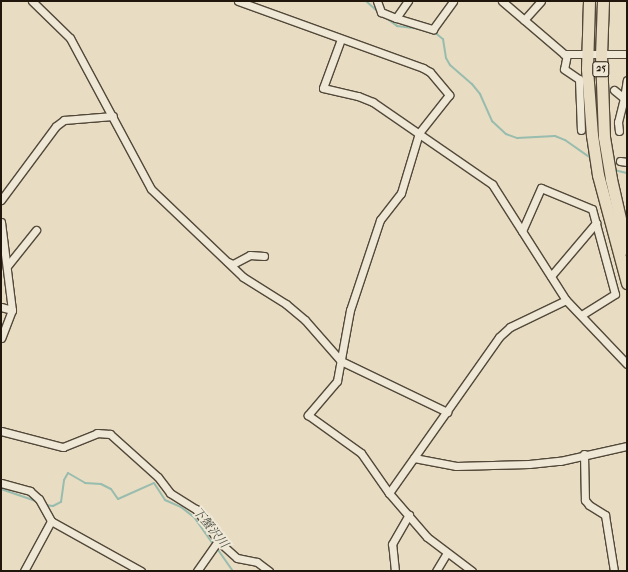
<!DOCTYPE html>
<html>
<head>
<meta charset="utf-8">
<style>
  body { margin:0 }
  #map { position:relative; width:628px; height:572px; overflow:hidden; background:#e8dcc2; font-family:"IM FELL French Canon","Noto Serif JP",serif }
  div>[style] { position:absolute }
  .stream>* { height:2px; margin:-1px; padding:0 1px; transform-origin:1px; border-radius:1px; background:#98bcae }
  .roads { filter:drop-shadow(1px 0 #524839) drop-shadow(-1px 0 #524839) drop-shadow(0 1px #524839) drop-shadow(0 -1px #524839) }
  .street>* { height:7px; margin:-3.5px; padding:0 3.5px; transform-origin:3.5px; border-radius:3.5px; background:#f0e8d7 }
  .primary>* { height:11px; margin:-5.5px; padding:0 5.5px; transform-origin:5.5px; border-radius:5.5px; background:#e8dcc2 }
  span { translate:-50% -50%; white-space:nowrap; text-align:center; line-height:1.15; -webkit-text-stroke:4px #f0e8d7; paint-order:stroke }
  .shield-label span { padding:1px 3px; background:#f0e8d7; border:1px solid; border-radius:3px; -webkit-text-stroke-width:0 }
  .shield-label { font-size:10px; color:#20160b; font-weight:700 }
  .water-label { font-size:12px; color:#4a5044; font-style:italic }
  .frame { position:absolute; inset:0; border:2px solid #20160b; pointer-events:none }
</style>
</head>
<body>
<div id="map">
  <div class="stream">
    <i style="left:366px;top:1px;width:15px;rotate:42deg"></i>
    <i style="left:382px;top:15px;width:19px;rotate:36deg"></i>
    <i style="left:397px;top:26px;width:26px;rotate:7deg"></i>
    <i style="left:433px;top:31px;width:13px;rotate:39deg"></i>
    <i style="left:443px;top:39px;width:19px;rotate:81deg"></i>
    <i style="left:446px;top:58px;width:8px;rotate:60deg"></i>
    <i style="left:450px;top:65px;width:29px;rotate:41deg"></i>
    <i style="left:472px;top:84px;width:13px;rotate:51deg"></i>
    <i style="left:480px;top:94px;width:30px;rotate:66deg"></i>
    <i style="left:492px;top:121px;width:19px;rotate:43deg"></i>
    <i style="left:506px;top:134px;width:12px;rotate:20deg"></i>
    <i style="left:517px;top:138px;width:38px;rotate:-3deg"></i>
    <i style="left:555px;top:136px;width:11px;rotate:22deg"></i>
    <i style="left:565px;top:140px;width:32px;rotate:35deg"></i>
    <i style="left:614px;top:170px;width:13px;rotate:13deg"></i>
    <i style="left:1px;top:489px;width:39px;rotate:19deg"></i>
    <i style="left:45px;top:505px;width:8px;rotate:7deg"></i>
    <i style="left:53px;top:506px;width:9px;rotate:-27deg"></i>
    <i style="left:61px;top:502px;width:22px;rotate:-82deg"></i>
    <i style="left:64px;top:480px;width:8px;rotate:-60deg"></i>
    <i style="left:68px;top:473px;width:20px;rotate:30deg"></i>
    <i style="left:85px;top:483px;width:16px;rotate:4deg"></i>
    <i style="left:101px;top:484px;width:11px;rotate:27deg"></i>
    <i style="left:111px;top:489px;width:12px;rotate:55deg"></i>
    <i style="left:118px;top:499px;width:39px;rotate:-24deg"></i>
    <i style="left:154px;top:483px;width:20px;rotate:57deg"></i>
    <i style="left:165px;top:500px;width:17px;rotate:24deg"></i>
    <i style="left:181px;top:507px;width:16px;rotate:38deg"></i>
    <i style="left:194px;top:517px;width:33px;rotate:55deg"></i>
    <i style="left:216px;top:547px;width:29px;rotate:55deg"></i>
  </div>
  <div class="roads">
    <div class="street">
      <i style="left:32px;top:1px;width:53px;rotate:44.2deg"></i>
      <i style="left:70px;top:38px;width:171px;rotate:61.8deg"></i>
      <i style="left:151px;top:189px;width:127px;rotate:43.7deg"></i>
      <i style="left:243px;top:277px;width:51px;rotate:32.1deg"></i>
      <i style="left:286px;top:304px;width:25px;rotate:40deg"></i>
      <i style="left:305px;top:320px;width:55px;rotate:48.7deg"></i>
      <i style="left:341px;top:361px;width:118px;rotate:25.7deg"></i>
      <i style="left:238px;top:1px;width:197px;rotate:19.9deg"></i>
      <i style="left:423px;top:68px;width:8px;rotate:30deg"></i>
      <i style="left:430px;top:72px;width:30px;rotate:50deg"></i>
      <i style="left:449px;top:95px;width:48px;rotate:128.3deg"></i>
      <i style="left:419px;top:133px;width:63px;rotate:106.7deg"></i>
      <i style="left:401px;top:193px;width:34px;rotate:128deg"></i>
      <i style="left:380px;top:220px;width:95px;rotate:108.4deg"></i>
      <i style="left:350px;top:310px;width:72px;rotate:100.4deg"></i>
      <i style="left:337px;top:381px;width:45px;rotate:130.5deg"></i>
      <i style="left:308px;top:415px;width:65px;rotate:35.6deg"></i>
      <i style="left:361px;top:453px;width:49px;rotate:55deg"></i>
      <i style="left:389px;top:493px;width:58px;rotate:49.2deg"></i>
      <i style="left:427px;top:537px;width:56px;rotate:37.1deg"></i>
      <i style="left:377px;top:1px;width:12px;rotate:70deg"></i>
      <i style="left:381px;top:12px;width:16px;rotate:22deg"></i>
      <i style="left:396px;top:18px;width:21px;rotate:-55deg"></i>
      <i style="left:502px;top:1px;width:82px;rotate:40.5deg"></i>
      <i style="left:564px;top:54px;width:63px"></i>
      <i style="left:396px;top:18px;width:39px;rotate:17deg"></i>
      <i style="left:433px;top:29px;width:34px;rotate:-54deg"></i>
      <i style="left:524px;top:20px;width:25px;rotate:-48deg"></i>
      <i style="left:341px;top:39px;width:52px;rotate:110.2deg"></i>
      <i style="left:323px;top:88px;width:36px;rotate:13deg"></i>
      <i style="left:358px;top:96px;width:16px;rotate:22deg"></i>
      <i style="left:373px;top:102px;width:145px;rotate:34.6deg"></i>
      <i style="left:492px;top:184px;width:138px;rotate:57.5deg"></i>
      <i style="left:566px;top:300px;width:88px;rotate:46.4deg"></i>
      <i style="left:567px;top:54px;width:15px;rotate:101deg"></i>
      <i style="left:564px;top:69px;width:18px;rotate:34deg"></i>
      <i style="left:579px;top:79px;width:51px;rotate:87.8deg"></i>
      <i style="left:614px;top:90px;width:13px;rotate:39deg"></i>
      <i style="left:624px;top:98px;width:25px;rotate:104deg"></i>
      <i style="left:618px;top:122px;width:9px;rotate:84deg"></i>
      <i style="left:626px;top:99px;width:2px;rotate:-153deg"></i>
      <i style="left:624px;top:98px;width:18px;rotate:-81deg"></i>
      <i style="left:620px;top:161px;width:7px;rotate:8deg"></i>
      <i style="left:1px;top:200px;width:92px;rotate:-53.4deg"></i>
      <i style="left:56px;top:126px;width:10px;rotate:-37deg"></i>
      <i style="left:64px;top:120px;width:49px;rotate:-4.7deg"></i>
      <i style="left:1px;top:222px;width:89px;rotate:82.9deg"></i>
      <i style="left:12px;top:310px;width:30px;rotate:111deg"></i>
      <i style="left:522px;top:231px;width:47px;rotate:-66.2deg"></i>
      <i style="left:541px;top:188px;width:55px;rotate:22.4deg"></i>
      <i style="left:592px;top:209px;width:88px;rotate:74.9deg"></i>
      <i style="left:615px;top:294px;width:40px;rotate:148deg"></i>
      <i style="left:228px;top:262px;width:5px;rotate:22deg"></i>
      <i style="left:233px;top:264px;width:19px;rotate:-28deg"></i>
      <i style="left:250px;top:255px;width:14px;rotate:4deg"></i>
      <i style="left:8px;top:265px;width:45px;rotate:-51.3deg"></i>
      <i style="left:551px;top:276px;width:70px;rotate:-49.7deg"></i>
      <i style="left:1px;top:307px;width:11px;rotate:15deg"></i>
      <i style="left:1px;top:431px;width:64px;rotate:14.5deg"></i>
      <i style="left:63px;top:447px;width:37px;rotate:-22deg"></i>
      <i style="left:97px;top:433px;width:13px;rotate:4deg"></i>
      <i style="left:110px;top:434px;width:64px;rotate:41.9deg"></i>
      <i style="left:158px;top:477px;width:20px;rotate:53deg"></i>
      <i style="left:170px;top:493px;width:31px;rotate:32deg"></i>
      <i style="left:196px;top:509px;width:39px;rotate:55deg"></i>
      <i style="left:218px;top:541px;width:37px;rotate:125deg"></i>
      <i style="left:584px;top:454px;width:46px;rotate:88.8deg"></i>
      <i style="left:585px;top:500px;width:6px;rotate:51deg"></i>
      <i style="left:589px;top:505px;width:19px;rotate:32deg"></i>
      <i style="left:605px;top:515px;width:57px;rotate:80.9deg"></i>
      <i style="left:414px;top:458px;width:43px;rotate:10.8deg"></i>
      <i style="left:456px;top:466px;width:73px;rotate:-1.6deg"></i>
      <i style="left:529px;top:464px;width:31px;rotate:-6deg"></i>
      <i style="left:560px;top:461px;width:69px;rotate:-12.6deg"></i>
      <i style="left:1px;top:483px;width:30px;rotate:15deg"></i>
      <i style="left:30px;top:491px;width:12px;rotate:42deg"></i>
      <i style="left:39px;top:499px;width:25px;rotate:61deg"></i>
      <i style="left:51px;top:521px;width:103px;rotate:29.1deg"></i>
      <i style="left:389px;top:493px;width:191px;rotate:-54.8deg"></i>
      <i style="left:499px;top:337px;width:15px;rotate:-42deg"></i>
      <i style="left:510px;top:327px;width:62px;rotate:-25.7deg"></i>
      <i style="left:218px;top:541px;width:25px;rotate:42deg"></i>
      <i style="left:237px;top:558px;width:20px;rotate:11deg"></i>
      <i style="left:257px;top:562px;width:15px;rotate:37deg"></i>
      <i style="left:24px;top:571px;width:57px;rotate:-61.6deg"></i>
      <i style="left:395px;top:571px;width:27px;rotate:-96deg"></i>
      <i style="left:392px;top:544px;width:34px;rotate:-60deg"></i>
      <i style="left:436px;top:571px;width:21px;rotate:-59deg"></i>
    </div>
    <div class="primary">
      <i style="left:589px;top:1px;width:68px;rotate:91.7deg"></i>
      <i style="left:587px;top:69px;width:66px;rotate:85.7deg"></i>
      <i style="left:592px;top:135px;width:40px;rotate:81.5deg"></i>
      <i style="left:598px;top:175px;width:112px;rotate:75deg"></i>
      <i style="left:603px;top:1px;width:54px;rotate:92.1deg"></i>
      <i style="left:601px;top:55px;width:82px;rotate:87.9deg"></i>
      <i style="left:604px;top:137px;width:43px;rotate:80.5deg"></i>
      <i style="left:611px;top:179px;width:72px;rotate:77.1deg"></i>
    </div>
  </div>
  <div class="shield-label">
    <span style="left:601px;top:69px">25</span>
  </div>
  <div class="water-label">
    <span style="left:210px;top:528px;rotate:51deg">下蟹沢川</span>
  </div>
  <div class="frame"></div>
</div>
</body>
</html>
